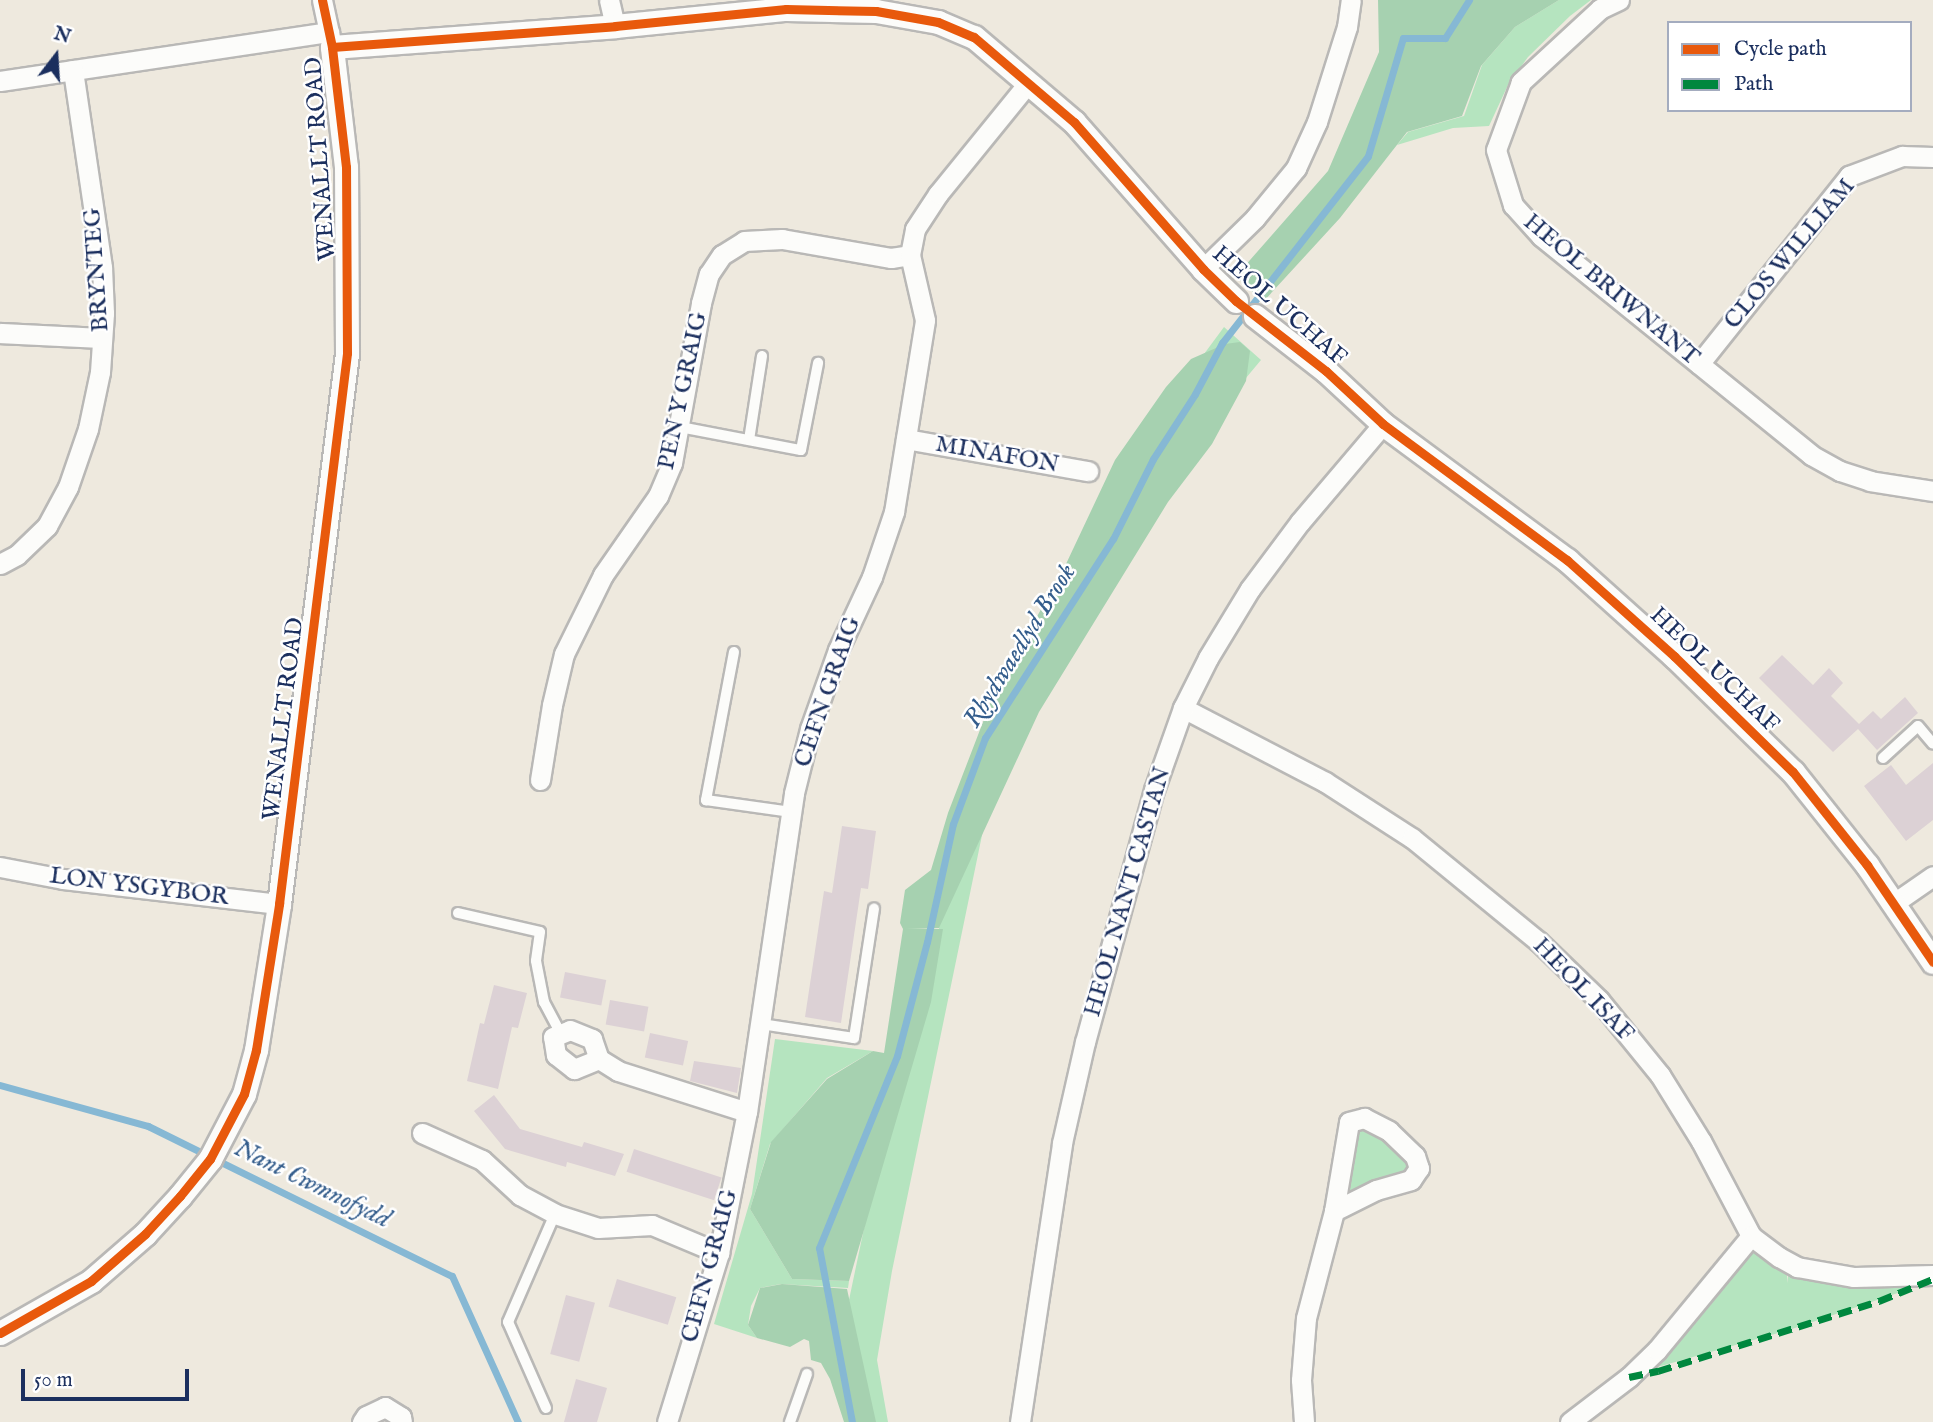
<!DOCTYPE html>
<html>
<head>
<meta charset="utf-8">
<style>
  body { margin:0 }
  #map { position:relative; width:1933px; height:1422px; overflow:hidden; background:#eee9de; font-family:"IM FELL English",serif }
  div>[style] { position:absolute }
  .green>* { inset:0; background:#b5e4bf }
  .forest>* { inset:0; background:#a6d1b0 }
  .stream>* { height:7px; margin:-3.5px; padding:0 3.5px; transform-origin:3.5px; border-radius:3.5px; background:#86b8d4 }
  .building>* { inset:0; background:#dcd1d5; transform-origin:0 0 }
  .roads { filter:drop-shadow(2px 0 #b9b8b6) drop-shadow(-2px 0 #b9b8b6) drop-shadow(0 2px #b9b8b6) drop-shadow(0 -2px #b9b8b6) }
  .service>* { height:10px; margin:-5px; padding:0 5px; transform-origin:5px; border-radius:5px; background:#fcfcfa }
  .minor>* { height:19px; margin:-9.5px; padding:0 9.5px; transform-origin:9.5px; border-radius:9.5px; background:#fcfcfa }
  .tertiary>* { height:23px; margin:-11.5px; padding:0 11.5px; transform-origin:11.5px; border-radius:11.5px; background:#fcfcfa }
  .quiet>* { height:7px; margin-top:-3.5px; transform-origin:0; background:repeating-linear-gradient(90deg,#00873e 0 14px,transparent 0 21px) }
  .cycleway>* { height:9px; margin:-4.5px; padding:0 4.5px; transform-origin:4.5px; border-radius:4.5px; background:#e8590c }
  span { translate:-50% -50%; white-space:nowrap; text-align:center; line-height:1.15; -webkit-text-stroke:5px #fff; paint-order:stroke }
  .street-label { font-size:24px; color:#1b2f5e }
  .water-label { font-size:26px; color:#345d8c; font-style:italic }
  .legend { position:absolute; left:1667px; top:21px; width:245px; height:91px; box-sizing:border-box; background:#fff; border:2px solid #a4acbf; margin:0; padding:9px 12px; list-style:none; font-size:21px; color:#1b2f5e }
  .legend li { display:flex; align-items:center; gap:14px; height:35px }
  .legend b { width:35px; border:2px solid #a4acbf }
  .north { position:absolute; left:21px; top:21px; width:70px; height:70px; -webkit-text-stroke:5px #fff; paint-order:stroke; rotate:17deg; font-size:19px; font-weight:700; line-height:28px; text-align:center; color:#1b2f5e }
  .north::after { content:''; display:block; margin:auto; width:24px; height:32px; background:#1b2f5e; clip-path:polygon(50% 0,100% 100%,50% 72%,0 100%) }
  .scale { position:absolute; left:21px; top:1369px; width:168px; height:32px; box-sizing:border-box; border:4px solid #1b2f5e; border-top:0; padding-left:9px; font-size:21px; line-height:24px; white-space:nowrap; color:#1b2f5e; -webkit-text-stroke:5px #fff; paint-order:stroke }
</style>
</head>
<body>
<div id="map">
  <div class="green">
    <i style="clip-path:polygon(1559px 0,1591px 0,1570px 16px,1528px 57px,1508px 85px,1489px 126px,1453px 128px,1397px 145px,1408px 132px,1464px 116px,1482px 65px,1515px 27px)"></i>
    <i style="clip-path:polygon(1224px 327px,1261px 360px,1195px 439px,1040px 700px,987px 811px,892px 1271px,877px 1360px,888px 1422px,865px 1422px,849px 1300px,871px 1195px,939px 928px,903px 929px,943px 905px,1173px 396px)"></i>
    <i style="clip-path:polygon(775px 1039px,873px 1051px,827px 1078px,770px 1144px,750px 1209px,792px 1279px,849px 1281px,848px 1288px,781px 1284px,760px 1288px,751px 1306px,748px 1325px,757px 1338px,714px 1324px,752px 1194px)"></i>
    <i style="clip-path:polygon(1364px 1118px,1419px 1168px,1334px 1211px,1344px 1137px)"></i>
    <i style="clip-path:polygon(1751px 1237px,1785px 1261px,1788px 1283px,1788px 1265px,1933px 1281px,1792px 1329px,1629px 1375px)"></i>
  </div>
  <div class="forest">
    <i style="clip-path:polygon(1378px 0,1559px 0,1515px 27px,1481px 66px,1462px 116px,1407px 132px,1340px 218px,1263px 302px,1236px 276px,1328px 171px,1379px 52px)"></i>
    <i style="clip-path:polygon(1240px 342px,1250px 351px,1246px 381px,1212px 444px,1168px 502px,1039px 712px,939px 928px,905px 929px,943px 929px,931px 1002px,849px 1281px,792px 1279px,750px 1209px,771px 1142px,827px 1079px,873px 1051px,884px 1053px,903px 929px,900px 923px,905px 890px,931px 870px,948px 813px,993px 696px,1066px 564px,1115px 460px,1166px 387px,1191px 359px,1225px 344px)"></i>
    <i style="clip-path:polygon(782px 1284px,847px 1289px,876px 1422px,844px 1422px,830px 1379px,821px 1363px,811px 1360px,809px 1341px,804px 1339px,790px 1347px,757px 1338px,748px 1325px,760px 1288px)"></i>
  </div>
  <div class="stream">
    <i style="left:0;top:1085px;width:154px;rotate:15.5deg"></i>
    <i style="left:148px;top:1126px;width:339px;rotate:26.3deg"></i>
    <i style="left:452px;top:1276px;width:160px;rotate:65.7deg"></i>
    <i style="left:852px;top:1422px;width:177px;rotate:-100.7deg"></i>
    <i style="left:819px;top:1248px;width:207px;rotate:-67.9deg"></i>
    <i style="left:897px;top:1056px;width:118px;rotate:-75.3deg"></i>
    <i style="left:927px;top:942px;width:121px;rotate:-77.6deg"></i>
    <i style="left:953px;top:824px;width:92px;rotate:-69.6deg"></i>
    <i style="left:985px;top:738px;width:237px;rotate:-57.3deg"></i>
    <i style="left:1113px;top:539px;width:89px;rotate:-63.4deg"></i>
    <i style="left:1153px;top:459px;width:77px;rotate:-57.1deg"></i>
    <i style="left:1195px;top:394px;width:58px;rotate:-62.1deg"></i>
    <i style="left:1222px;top:343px;width:237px;rotate:-52deg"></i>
    <i style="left:1368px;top:156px;width:123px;rotate:-73.5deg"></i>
    <i style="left:1403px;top:38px;width:42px"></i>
    <i style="left:1445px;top:38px;width:45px;rotate:-57.7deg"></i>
  </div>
  <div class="building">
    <i style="clip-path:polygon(1782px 655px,1813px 685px,1829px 668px,1843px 683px,1831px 696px,1859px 724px,1873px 711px,1881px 719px,1905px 697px,1918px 713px,1877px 750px,1858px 729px,1833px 752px,1759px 678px)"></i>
    <i style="clip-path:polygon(1933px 763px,1933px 820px,1906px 841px,1864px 786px,1891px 765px,1906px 785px)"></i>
    <i style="clip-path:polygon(842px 826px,876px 831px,868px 889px,861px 888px,841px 1023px,805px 1017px,824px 891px,832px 893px)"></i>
    <i style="left:565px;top:972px;width:42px;height:26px;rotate:11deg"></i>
    <i style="clip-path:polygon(494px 985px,527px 993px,518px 1028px,512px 1027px,498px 1089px,467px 1081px,480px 1023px,484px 1024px)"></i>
    <i style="left:610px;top:1000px;width:39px;height:25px;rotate:10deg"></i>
    <i style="left:650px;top:1033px;width:39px;height:25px;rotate:12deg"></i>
    <i style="clip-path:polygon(694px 1061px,741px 1068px,737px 1093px,690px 1081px)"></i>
    <i style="clip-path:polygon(494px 1095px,520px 1129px,582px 1147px,584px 1142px,624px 1154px,615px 1176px,567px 1162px,566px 1167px,505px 1149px,474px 1111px)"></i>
    <i style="left:634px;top:1149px;width:92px;height:24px;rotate:18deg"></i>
    <i style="left:617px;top:1279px;width:62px;height:29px;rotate:17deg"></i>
    <i style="left:566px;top:1295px;width:30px;height:61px;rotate:15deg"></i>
    <i style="clip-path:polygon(576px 1379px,607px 1388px,597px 1422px,564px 1422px)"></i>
  </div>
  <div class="roads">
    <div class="service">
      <i style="left:680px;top:427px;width:123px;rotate:10.8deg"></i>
      <i style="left:801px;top:450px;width:89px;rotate:-78.9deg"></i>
      <i style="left:749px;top:440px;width:85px;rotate:-81.2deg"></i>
      <i style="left:734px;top:652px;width:151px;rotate:100.7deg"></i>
      <i style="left:706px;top:800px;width:86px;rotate:8deg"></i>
      <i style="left:1883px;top:758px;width:47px;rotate:-42.4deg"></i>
      <i style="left:1918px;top:726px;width:23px;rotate:50deg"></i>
      <i style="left:458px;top:913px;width:84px;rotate:13deg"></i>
      <i style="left:540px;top:932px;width:29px;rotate:98deg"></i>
      <i style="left:536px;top:961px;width:42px;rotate:79deg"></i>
      <i style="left:544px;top:1002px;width:34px;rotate:62deg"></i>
      <i style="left:761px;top:1024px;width:94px;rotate:8.6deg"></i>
      <i style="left:854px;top:1038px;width:131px;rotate:-81.2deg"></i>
      <i style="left:546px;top:1408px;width:94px;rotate:-113.8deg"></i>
      <i style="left:508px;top:1322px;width:118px;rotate:-66.5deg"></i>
      <i style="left:790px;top:1422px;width:51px;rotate:-70.5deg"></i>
    </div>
    <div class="minor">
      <i style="left:322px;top:0;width:43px;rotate:77.9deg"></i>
      <i style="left:609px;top:0;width:27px;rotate:77deg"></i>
      <i style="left:1619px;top:0;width:21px;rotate:155deg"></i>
      <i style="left:1600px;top:9px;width:108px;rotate:137.3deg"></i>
      <i style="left:1521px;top:82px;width:72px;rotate:110.2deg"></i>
      <i style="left:1496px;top:150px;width:58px;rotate:72.8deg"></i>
      <i style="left:1513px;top:205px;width:42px;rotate:47.9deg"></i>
      <i style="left:1541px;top:236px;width:348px;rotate:39deg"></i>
      <i style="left:1811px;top:455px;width:33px;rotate:29deg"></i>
      <i style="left:1840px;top:471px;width:32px;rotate:18deg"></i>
      <i style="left:1870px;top:481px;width:64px;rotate:9deg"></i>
      <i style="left:0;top:81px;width:333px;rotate:-8.5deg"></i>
      <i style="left:1203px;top:269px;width:73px;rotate:-44.4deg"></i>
      <i style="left:1255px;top:218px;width:65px;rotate:-50.6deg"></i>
      <i style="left:1296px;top:168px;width:51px;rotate:-65.5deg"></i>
      <i style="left:1317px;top:122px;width:100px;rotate:-72.5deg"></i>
      <i style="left:1347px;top:27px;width:27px;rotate:-82deg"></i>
      <i style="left:0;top:333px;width:102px;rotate:2.8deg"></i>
      <i style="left:1699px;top:364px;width:241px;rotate:-51.4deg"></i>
      <i style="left:1849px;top:176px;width:57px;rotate:-20.7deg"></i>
      <i style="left:1902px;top:156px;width:31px;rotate:2deg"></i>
      <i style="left:906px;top:439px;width:185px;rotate:10deg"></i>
      <i style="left:0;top:564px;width:19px;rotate:-28deg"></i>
      <i style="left:17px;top:555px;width:42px;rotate:-44deg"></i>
      <i style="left:47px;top:526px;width:44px;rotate:-61.7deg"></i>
      <i style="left:68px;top:487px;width:61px;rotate:-71deg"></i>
      <i style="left:88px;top:429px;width:58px;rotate:-78.1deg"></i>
      <i style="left:100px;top:372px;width:59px;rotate:-86.1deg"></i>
      <i style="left:104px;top:313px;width:46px;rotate:-92.5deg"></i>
      <i style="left:102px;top:267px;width:199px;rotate:-98.4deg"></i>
      <i style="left:1183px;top:708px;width:160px;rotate:27.5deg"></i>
      <i style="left:1325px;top:782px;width:103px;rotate:32.8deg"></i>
      <i style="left:1412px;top:838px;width:163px;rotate:39.3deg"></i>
      <i style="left:1538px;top:941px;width:85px;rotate:44deg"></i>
      <i style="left:1599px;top:1000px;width:97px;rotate:50.9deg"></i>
      <i style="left:1660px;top:1075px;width:78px;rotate:58.2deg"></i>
      <i style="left:1701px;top:1141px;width:107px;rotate:62.2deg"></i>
      <i style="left:1751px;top:1236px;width:35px;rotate:37deg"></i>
      <i style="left:1779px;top:1257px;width:21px;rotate:29deg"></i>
      <i style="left:1797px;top:1267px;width:58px;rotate:10deg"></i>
      <i style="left:1854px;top:1277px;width:79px;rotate:-1.5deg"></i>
      <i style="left:540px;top:780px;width:76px;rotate:-80.9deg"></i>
      <i style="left:552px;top:705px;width:52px;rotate:-76.8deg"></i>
      <i style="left:564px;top:654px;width:88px;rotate:-63.7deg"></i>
      <i style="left:603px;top:575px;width:96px;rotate:-55.2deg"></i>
      <i style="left:658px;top:496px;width:36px;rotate:-67deg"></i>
      <i style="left:672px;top:463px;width:163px;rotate:-79.7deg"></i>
      <i style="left:701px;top:303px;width:30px;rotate:-75deg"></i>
      <i style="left:709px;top:274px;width:23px;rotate:-56deg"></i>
      <i style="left:722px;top:255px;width:26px;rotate:-32deg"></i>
      <i style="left:744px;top:241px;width:38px;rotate:-3deg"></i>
      <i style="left:782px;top:239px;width:111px;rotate:9.9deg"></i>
      <i style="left:891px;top:258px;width:19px;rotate:-9deg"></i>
      <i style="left:0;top:867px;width:64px;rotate:10.8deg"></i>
      <i style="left:63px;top:879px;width:217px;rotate:6.6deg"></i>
      <i style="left:1894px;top:903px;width:47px;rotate:-34.7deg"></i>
      <i style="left:599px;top:1059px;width:27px;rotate:158deg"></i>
      <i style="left:574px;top:1069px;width:23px;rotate:-142deg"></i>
      <i style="left:556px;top:1055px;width:18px;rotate:-99deg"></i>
      <i style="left:553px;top:1037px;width:18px;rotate:-22deg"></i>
      <i style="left:570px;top:1030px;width:24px;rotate:22deg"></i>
      <i style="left:592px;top:1039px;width:21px;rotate:71deg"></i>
      <i style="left:599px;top:1059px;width:22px;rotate:32deg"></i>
      <i style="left:618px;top:1071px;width:135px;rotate:17.6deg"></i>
      <i style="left:422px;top:1133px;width:66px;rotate:24.2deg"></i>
      <i style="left:482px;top:1160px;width:52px;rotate:42.6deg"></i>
      <i style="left:520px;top:1195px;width:40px;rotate:28deg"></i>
      <i style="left:555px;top:1214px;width:45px;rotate:18deg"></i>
      <i style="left:598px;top:1228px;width:54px;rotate:-3.2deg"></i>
      <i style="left:652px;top:1225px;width:73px;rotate:22.7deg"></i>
      <i style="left:362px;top:1422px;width:7px;rotate:-56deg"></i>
      <i style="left:366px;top:1416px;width:21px;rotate:-25deg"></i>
      <i style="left:385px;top:1407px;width:19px;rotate:32deg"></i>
      <i style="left:401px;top:1417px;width:5px;rotate:79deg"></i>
      <i style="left:667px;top:1422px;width:177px;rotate:-72.9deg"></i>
      <i style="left:719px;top:1253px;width:144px;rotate:-78.8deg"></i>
      <i style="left:747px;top:1112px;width:322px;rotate:-81.6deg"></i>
      <i style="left:794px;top:793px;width:66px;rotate:-76deg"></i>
      <i style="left:810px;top:729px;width:84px;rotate:-70.5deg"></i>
      <i style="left:838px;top:650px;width:81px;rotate:-65deg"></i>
      <i style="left:872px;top:577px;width:69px;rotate:-71.3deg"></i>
      <i style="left:894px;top:512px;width:194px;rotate:-80.8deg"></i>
      <i style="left:925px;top:320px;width:67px;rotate:-103deg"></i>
      <i style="left:910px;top:255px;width:26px;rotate:-79deg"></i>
      <i style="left:915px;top:229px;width:42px;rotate:-56.7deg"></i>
      <i style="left:938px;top:194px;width:144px;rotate:-50.9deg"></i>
      <i style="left:1020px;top:1422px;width:282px;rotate:-81.4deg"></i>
      <i style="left:1062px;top:1143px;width:104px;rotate:-77.2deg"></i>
      <i style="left:1085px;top:1042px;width:261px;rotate:-74.7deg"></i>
      <i style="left:1154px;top:790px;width:87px;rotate:-70.5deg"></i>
      <i style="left:1183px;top:708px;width:56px;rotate:-63.4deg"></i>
      <i style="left:1208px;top:658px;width:81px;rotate:-58.7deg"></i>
      <i style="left:1250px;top:589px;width:84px;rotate:-53.3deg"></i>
      <i style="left:1300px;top:522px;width:128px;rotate:-49.7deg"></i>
      <i style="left:1304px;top:1422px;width:42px;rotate:-94.1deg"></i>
      <i style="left:1301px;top:1380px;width:62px;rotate:-85.4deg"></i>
      <i style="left:1306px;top:1318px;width:111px;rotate:-75.3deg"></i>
      <i style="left:1334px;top:1211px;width:90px;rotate:-80.4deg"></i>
      <i style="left:1349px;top:1122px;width:16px;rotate:-15deg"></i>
      <i style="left:1364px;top:1118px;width:28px;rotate:27deg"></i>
      <i style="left:1389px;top:1131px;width:36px;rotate:44deg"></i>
      <i style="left:1415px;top:1156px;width:13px;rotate:72deg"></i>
      <i style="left:1419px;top:1168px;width:14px;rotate:124deg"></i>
      <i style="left:1411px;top:1180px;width:36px;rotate:164deg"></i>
      <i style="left:1376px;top:1190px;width:47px;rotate:153.4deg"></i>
      <i style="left:1570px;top:1422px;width:74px;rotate:-37.3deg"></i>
      <i style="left:1629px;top:1377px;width:39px;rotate:-44deg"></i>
      <i style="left:1657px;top:1350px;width:148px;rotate:-50.5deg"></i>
    </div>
    <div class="tertiary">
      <i style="left:1255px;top:316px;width:90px;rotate:37.8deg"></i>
      <i style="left:1326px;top:371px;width:78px;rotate:42.9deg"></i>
      <i style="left:1383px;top:424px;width:229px;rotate:36.5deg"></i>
      <i style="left:1567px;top:560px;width:144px;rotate:41.9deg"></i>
      <i style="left:1674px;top:656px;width:166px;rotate:44.3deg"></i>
      <i style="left:1793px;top:772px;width:119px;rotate:51.5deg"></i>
      <i style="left:1867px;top:865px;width:117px;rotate:55.8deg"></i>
      <i style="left:0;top:1333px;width:105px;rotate:-29.7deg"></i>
      <i style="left:91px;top:1281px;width:72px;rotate:-41deg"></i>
      <i style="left:145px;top:1234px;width:52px;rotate:-47.4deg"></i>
      <i style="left:180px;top:1196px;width:48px;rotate:-51deg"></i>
      <i style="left:210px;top:1159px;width:73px;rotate:-62.4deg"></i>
      <i style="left:244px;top:1094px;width:46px;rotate:-74.7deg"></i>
      <i style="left:256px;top:1050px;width:148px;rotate:-81deg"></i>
      <i style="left:279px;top:904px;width:555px;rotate:-82.96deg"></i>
      <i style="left:347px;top:353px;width:186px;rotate:-90.3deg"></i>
      <i style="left:346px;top:167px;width:121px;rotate:-96.7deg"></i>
      <i style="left:332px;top:47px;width:284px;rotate:-4.2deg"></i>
      <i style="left:615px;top:26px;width:172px;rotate:-5.7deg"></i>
      <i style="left:786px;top:9px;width:90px;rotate:1.3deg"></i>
      <i style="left:876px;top:11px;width:63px;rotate:10.1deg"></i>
      <i style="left:938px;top:22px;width:39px;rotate:23deg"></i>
      <i style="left:974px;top:37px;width:131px;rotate:40.4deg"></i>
      <i style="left:1074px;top:122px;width:196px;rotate:48.7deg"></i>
      <i style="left:1203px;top:269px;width:46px;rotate:44.1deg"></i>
    </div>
  </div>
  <div class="quiet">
    <i style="left:1629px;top:1377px;width:30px;rotate:-12deg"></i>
    <i style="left:1658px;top:1371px;width:232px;rotate:-17.6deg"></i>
    <i style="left:1879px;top:1301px;width:58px;rotate:-22.2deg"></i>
  </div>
  <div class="cycleway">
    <i style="left:332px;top:47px;width:284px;rotate:-4.2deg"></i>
    <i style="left:615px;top:26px;width:172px;rotate:-5.7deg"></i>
    <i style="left:786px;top:9px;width:90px;rotate:1.3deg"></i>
    <i style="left:876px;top:11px;width:63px;rotate:10.1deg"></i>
    <i style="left:938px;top:22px;width:39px;rotate:23deg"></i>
    <i style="left:974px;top:37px;width:131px;rotate:40.4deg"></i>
    <i style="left:1074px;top:122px;width:196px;rotate:48.7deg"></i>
    <i style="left:1203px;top:269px;width:46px;rotate:44.1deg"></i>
    <i style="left:1236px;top:301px;width:114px;rotate:37.9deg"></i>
    <i style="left:1326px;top:371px;width:78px;rotate:42.9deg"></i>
    <i style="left:1383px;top:424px;width:229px;rotate:36.5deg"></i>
    <i style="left:1567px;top:560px;width:144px;rotate:41.9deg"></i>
    <i style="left:1674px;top:656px;width:166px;rotate:44.3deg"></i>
    <i style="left:1793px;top:772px;width:119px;rotate:51.5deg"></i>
    <i style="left:1867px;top:865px;width:117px;rotate:55.8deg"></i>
    <i style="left:0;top:1333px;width:105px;rotate:-29.7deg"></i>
    <i style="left:91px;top:1281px;width:72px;rotate:-41deg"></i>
    <i style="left:145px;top:1234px;width:52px;rotate:-47.4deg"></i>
    <i style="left:180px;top:1196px;width:48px;rotate:-51deg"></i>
    <i style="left:210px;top:1159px;width:73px;rotate:-62.4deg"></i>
    <i style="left:244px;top:1094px;width:46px;rotate:-74.7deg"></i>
    <i style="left:256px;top:1050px;width:148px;rotate:-81deg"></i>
    <i style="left:279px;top:904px;width:555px;rotate:-82.96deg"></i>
    <i style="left:347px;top:353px;width:186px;rotate:-90.3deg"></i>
    <i style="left:346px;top:167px;width:121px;rotate:-96.7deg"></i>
    <i style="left:332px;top:47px;width:48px;rotate:-102deg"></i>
  </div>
  <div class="street-label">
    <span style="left:321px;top:159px;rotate:-94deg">WENALLT ROAD</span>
    <span style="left:1790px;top:254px;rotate:-50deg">CLOS WILLIAM</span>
    <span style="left:97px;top:270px;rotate:-94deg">BRYNTEG</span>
    <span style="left:1611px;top:290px;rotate:40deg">HEOL BRIWNANT</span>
    <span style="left:1279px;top:306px;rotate:41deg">HEOL UCHAF</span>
    <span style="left:683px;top:391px;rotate:-78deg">PEN Y GRAIG</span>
    <span style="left:997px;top:455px;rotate:10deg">MINAFON</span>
    <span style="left:1714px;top:670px;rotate:44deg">HEOL UCHAF</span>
    <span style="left:828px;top:692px;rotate:-71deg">CEFN GRAIG</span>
    <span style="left:284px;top:719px;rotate:-83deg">WENALLT ROAD</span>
    <span style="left:139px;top:887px;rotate:7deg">LON YSGYBOR</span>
    <span style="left:1128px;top:892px;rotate:-74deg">HEOL NANT CASTAN</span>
    <span style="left:1583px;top:990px;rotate:46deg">HEOL ISAF</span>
    <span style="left:710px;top:1266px;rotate:-75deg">CEFN GRAIG</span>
  </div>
  <div class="water-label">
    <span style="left:1020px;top:646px;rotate:-58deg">Rhydwaedlyd Brook</span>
    <span style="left:312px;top:1184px;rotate:26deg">Nant Cwmnofydd</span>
  </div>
  <ul class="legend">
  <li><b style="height:9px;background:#e8590c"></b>Cycle path</li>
  <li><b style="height:9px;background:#00873e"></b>Path</li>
  </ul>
  <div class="north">N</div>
  <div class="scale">50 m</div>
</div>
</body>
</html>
